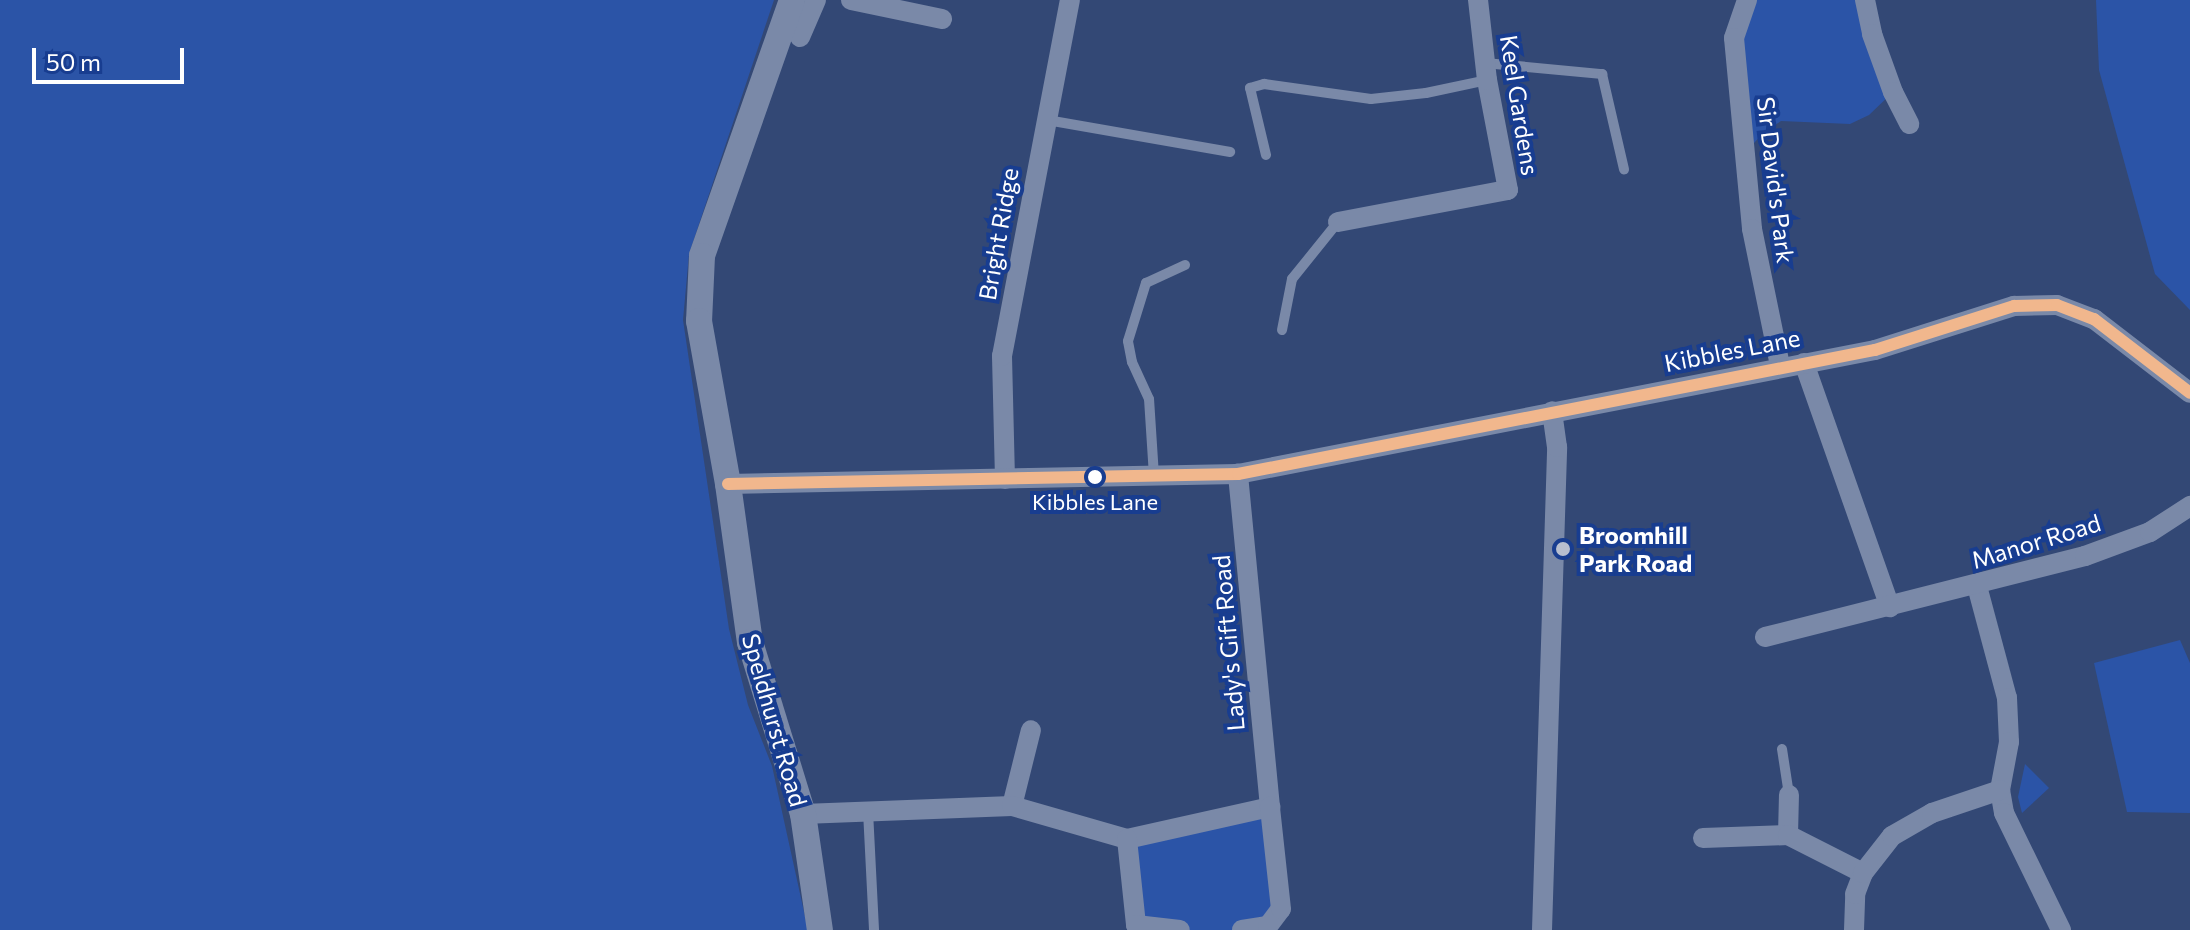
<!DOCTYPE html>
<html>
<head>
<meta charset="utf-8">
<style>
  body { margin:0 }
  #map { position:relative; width:2190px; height:930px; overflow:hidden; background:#334875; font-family:Commissioner,sans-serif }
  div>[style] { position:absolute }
  .green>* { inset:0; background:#2b54a7 }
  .service>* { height:10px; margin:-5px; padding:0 5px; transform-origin:5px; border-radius:5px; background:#7a89a8 }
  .minor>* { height:20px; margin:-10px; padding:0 10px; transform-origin:10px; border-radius:10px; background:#7a89a8 }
  .tertiary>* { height:26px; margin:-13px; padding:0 13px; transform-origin:13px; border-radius:13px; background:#7a89a8 }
  .bus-1>* { height:12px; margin:-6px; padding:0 6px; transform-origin:6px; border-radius:6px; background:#f1b78d }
  .dots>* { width:22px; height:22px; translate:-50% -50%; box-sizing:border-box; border:4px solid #183d90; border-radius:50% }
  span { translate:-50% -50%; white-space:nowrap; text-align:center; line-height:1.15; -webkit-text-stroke:8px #183d90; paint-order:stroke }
  .bus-label { font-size:22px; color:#fff }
  .street-label { font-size:24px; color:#fff }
  .poi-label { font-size:24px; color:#fff; font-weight:700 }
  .left { translate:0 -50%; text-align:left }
  .scale { position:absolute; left:32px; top:48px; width:152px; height:36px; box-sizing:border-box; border:4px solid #fff; border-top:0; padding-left:10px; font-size:24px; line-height:28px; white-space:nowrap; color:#fff; -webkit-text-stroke:6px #183d90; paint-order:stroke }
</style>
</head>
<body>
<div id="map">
  <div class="green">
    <i style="clip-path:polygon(0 0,774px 0,689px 254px,683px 320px,729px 629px,748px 705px,772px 766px,808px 930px,0 930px)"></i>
    <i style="clip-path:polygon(1747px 0,1865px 0,1893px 92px,1869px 115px,1850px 124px,1781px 121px,1764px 132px,1745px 153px,1734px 38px)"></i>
    <i style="clip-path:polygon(2096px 0,2190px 0,2190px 310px,2155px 274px,2099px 70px)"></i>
    <i style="clip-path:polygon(2180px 640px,2190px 663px,2190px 813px,2127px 812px,2094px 663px)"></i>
    <i style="clip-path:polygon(2025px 764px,2049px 788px,2022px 813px,2018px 797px)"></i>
    <i style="clip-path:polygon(1270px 807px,1281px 909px,1242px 930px,1180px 930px,1136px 925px,1127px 839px)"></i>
  </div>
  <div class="service">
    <i style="left:1485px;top:63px;width:118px;rotate:5.4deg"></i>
    <i style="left:1602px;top:74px;width:98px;rotate:77deg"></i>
    <i style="left:1047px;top:120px;width:186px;rotate:9.9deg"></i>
    <i style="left:1266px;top:155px;width:69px;rotate:-103.4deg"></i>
    <i style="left:1250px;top:88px;width:15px;rotate:-16deg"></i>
    <i style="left:1264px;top:84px;width:108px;rotate:8deg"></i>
    <i style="left:1371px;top:99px;width:55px;rotate:-6.2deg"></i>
    <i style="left:1426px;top:93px;width:62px;rotate:-12deg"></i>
    <i style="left:1282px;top:330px;width:52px;rotate:-78.9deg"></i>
    <i style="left:1292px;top:279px;width:73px;rotate:-51.1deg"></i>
    <i style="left:1154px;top:476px;width:77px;rotate:-93.7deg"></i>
    <i style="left:1149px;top:399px;width:41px;rotate:-114.7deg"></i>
    <i style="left:1132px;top:362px;width:21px;rotate:-101deg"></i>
    <i style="left:1128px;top:341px;width:61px;rotate:-72.8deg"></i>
    <i style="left:1146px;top:283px;width:43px;rotate:-24.8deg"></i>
    <i style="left:1782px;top:749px;width:47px;rotate:81.3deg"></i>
    <i style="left:868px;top:811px;width:119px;rotate:87.1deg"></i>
  </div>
  <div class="minor">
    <i style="left:851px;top:0;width:93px;rotate:11.8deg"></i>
    <i style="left:1747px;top:0;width:40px;rotate:108.9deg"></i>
    <i style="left:1734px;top:38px;width:192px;rotate:84.6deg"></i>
    <i style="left:1752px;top:229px;width:140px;rotate:78.4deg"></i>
    <i style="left:1865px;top:0;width:35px;rotate:78deg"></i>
    <i style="left:1872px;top:34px;width:62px;rotate:70.1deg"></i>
    <i style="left:1893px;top:92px;width:36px;rotate:63deg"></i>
    <i style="left:800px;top:37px;width:40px;rotate:-66.6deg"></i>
    <i style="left:1338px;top:222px;width:173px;rotate:-10.7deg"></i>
    <i style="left:1508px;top:190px;width:112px;rotate:-100.8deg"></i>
    <i style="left:1487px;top:80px;width:81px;rotate:-96.4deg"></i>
    <i style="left:1804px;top:363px;width:259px;rotate:70.6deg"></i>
    <i style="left:1005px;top:479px;width:123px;rotate:-91.4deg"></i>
    <i style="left:1002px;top:356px;width:362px;rotate:-79.2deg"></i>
    <i style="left:728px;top:484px;width:510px;rotate:-1.12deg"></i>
    <i style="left:1238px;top:474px;width:649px;rotate:-11.02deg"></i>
    <i style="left:1875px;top:350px;width:146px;rotate:-17.6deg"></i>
    <i style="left:2014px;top:306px;width:43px;rotate:-1.3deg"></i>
    <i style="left:2057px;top:305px;width:40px;rotate:21deg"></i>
    <i style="left:2094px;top:319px;width:121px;rotate:37.6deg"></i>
    <i style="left:1977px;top:586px;width:116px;rotate:75deg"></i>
    <i style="left:2007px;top:698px;width:44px;rotate:87.4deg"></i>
    <i style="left:2009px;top:742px;width:49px;rotate:100.6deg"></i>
    <i style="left:2000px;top:790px;width:23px;rotate:80deg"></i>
    <i style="left:2004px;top:813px;width:130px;rotate:64deg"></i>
    <i style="left:1765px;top:637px;width:330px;rotate:-14.2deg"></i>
    <i style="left:2085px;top:556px;width:69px;rotate:-20.3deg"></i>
    <i style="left:2150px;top:532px;width:48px;rotate:-33deg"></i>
    <i style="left:1012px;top:806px;width:78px;rotate:-76deg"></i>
    <i style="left:803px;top:814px;width:209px;rotate:-2.2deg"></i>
    <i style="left:1012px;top:806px;width:120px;rotate:16deg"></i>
    <i style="left:1127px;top:839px;width:147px;rotate:-12.6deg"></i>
    <i style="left:1270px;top:807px;width:335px;rotate:-95.5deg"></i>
    <i style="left:1788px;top:835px;width:40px;rotate:-88.6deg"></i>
    <i style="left:1703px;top:838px;width:85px;rotate:-2deg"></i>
    <i style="left:1788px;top:835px;width:84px;rotate:26.9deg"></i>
    <i style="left:1127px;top:839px;width:86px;rotate:84deg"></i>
    <i style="left:1136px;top:925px;width:44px;rotate:6.5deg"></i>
    <i style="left:1242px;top:930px;width:26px;rotate:-9deg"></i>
    <i style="left:1268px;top:926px;width:21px;rotate:-53deg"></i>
    <i style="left:1281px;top:909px;width:103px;rotate:-96.2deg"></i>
    <i style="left:1542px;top:930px;width:483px;rotate:-88.2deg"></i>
    <i style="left:1557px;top:447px;width:36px;rotate:-98deg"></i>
    <i style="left:1854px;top:930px;width:36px;rotate:-88deg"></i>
    <i style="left:1855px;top:894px;width:22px;rotate:-69deg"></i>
    <i style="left:1863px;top:873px;width:47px;rotate:-51.9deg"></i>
    <i style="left:1892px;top:836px;width:46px;rotate:-29.9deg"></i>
    <i style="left:1932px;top:813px;width:72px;rotate:-18.7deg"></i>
  </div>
  <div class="tertiary">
    <i style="left:792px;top:0;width:271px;rotate:109.4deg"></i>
    <i style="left:702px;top:256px;width:65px;rotate:92.6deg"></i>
    <i style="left:699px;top:321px;width:166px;rotate:79.9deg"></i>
    <i style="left:728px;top:484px;width:160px;rotate:82.1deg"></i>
    <i style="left:750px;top:642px;width:180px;rotate:72.9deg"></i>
    <i style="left:803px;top:814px;width:117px;rotate:81.7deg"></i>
  </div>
  <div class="bus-1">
    <i style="left:728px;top:484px;width:510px;rotate:-1.12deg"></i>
    <i style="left:1238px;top:474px;width:649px;rotate:-11.02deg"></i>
    <i style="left:1875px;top:350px;width:146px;rotate:-17.6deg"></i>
    <i style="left:2014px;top:306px;width:43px;rotate:-1.3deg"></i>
    <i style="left:2057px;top:305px;width:40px;rotate:21deg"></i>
    <i style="left:2094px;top:319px;width:121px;rotate:37.6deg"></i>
  </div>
  <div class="dots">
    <i style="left:1095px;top:477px;background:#fff"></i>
    <i style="left:1563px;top:549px;background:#b8bfcf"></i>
  </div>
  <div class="bus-label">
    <span style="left:1095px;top:502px">Kibbles Lane</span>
  </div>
  <div class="street-label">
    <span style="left:1520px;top:105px;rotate:81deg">Keel Gardens</span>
    <span style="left:1776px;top:180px;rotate:83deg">Sir David's Park</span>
    <span style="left:998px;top:234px;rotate:-80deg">Bright Ridge</span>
    <span style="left:1732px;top:350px;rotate:-11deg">Kibbles Lane</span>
    <span style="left:2036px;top:541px;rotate:-17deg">Manor Road</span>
    <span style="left:1228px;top:643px;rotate:-95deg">Lady's Gift Road</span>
    <span style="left:775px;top:720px;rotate:74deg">Speldhurst Road</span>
  </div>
  <div class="poi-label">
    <span class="left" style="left:1579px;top:549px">Broomhill<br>Park Road</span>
  </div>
  <div class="scale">50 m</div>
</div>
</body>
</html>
